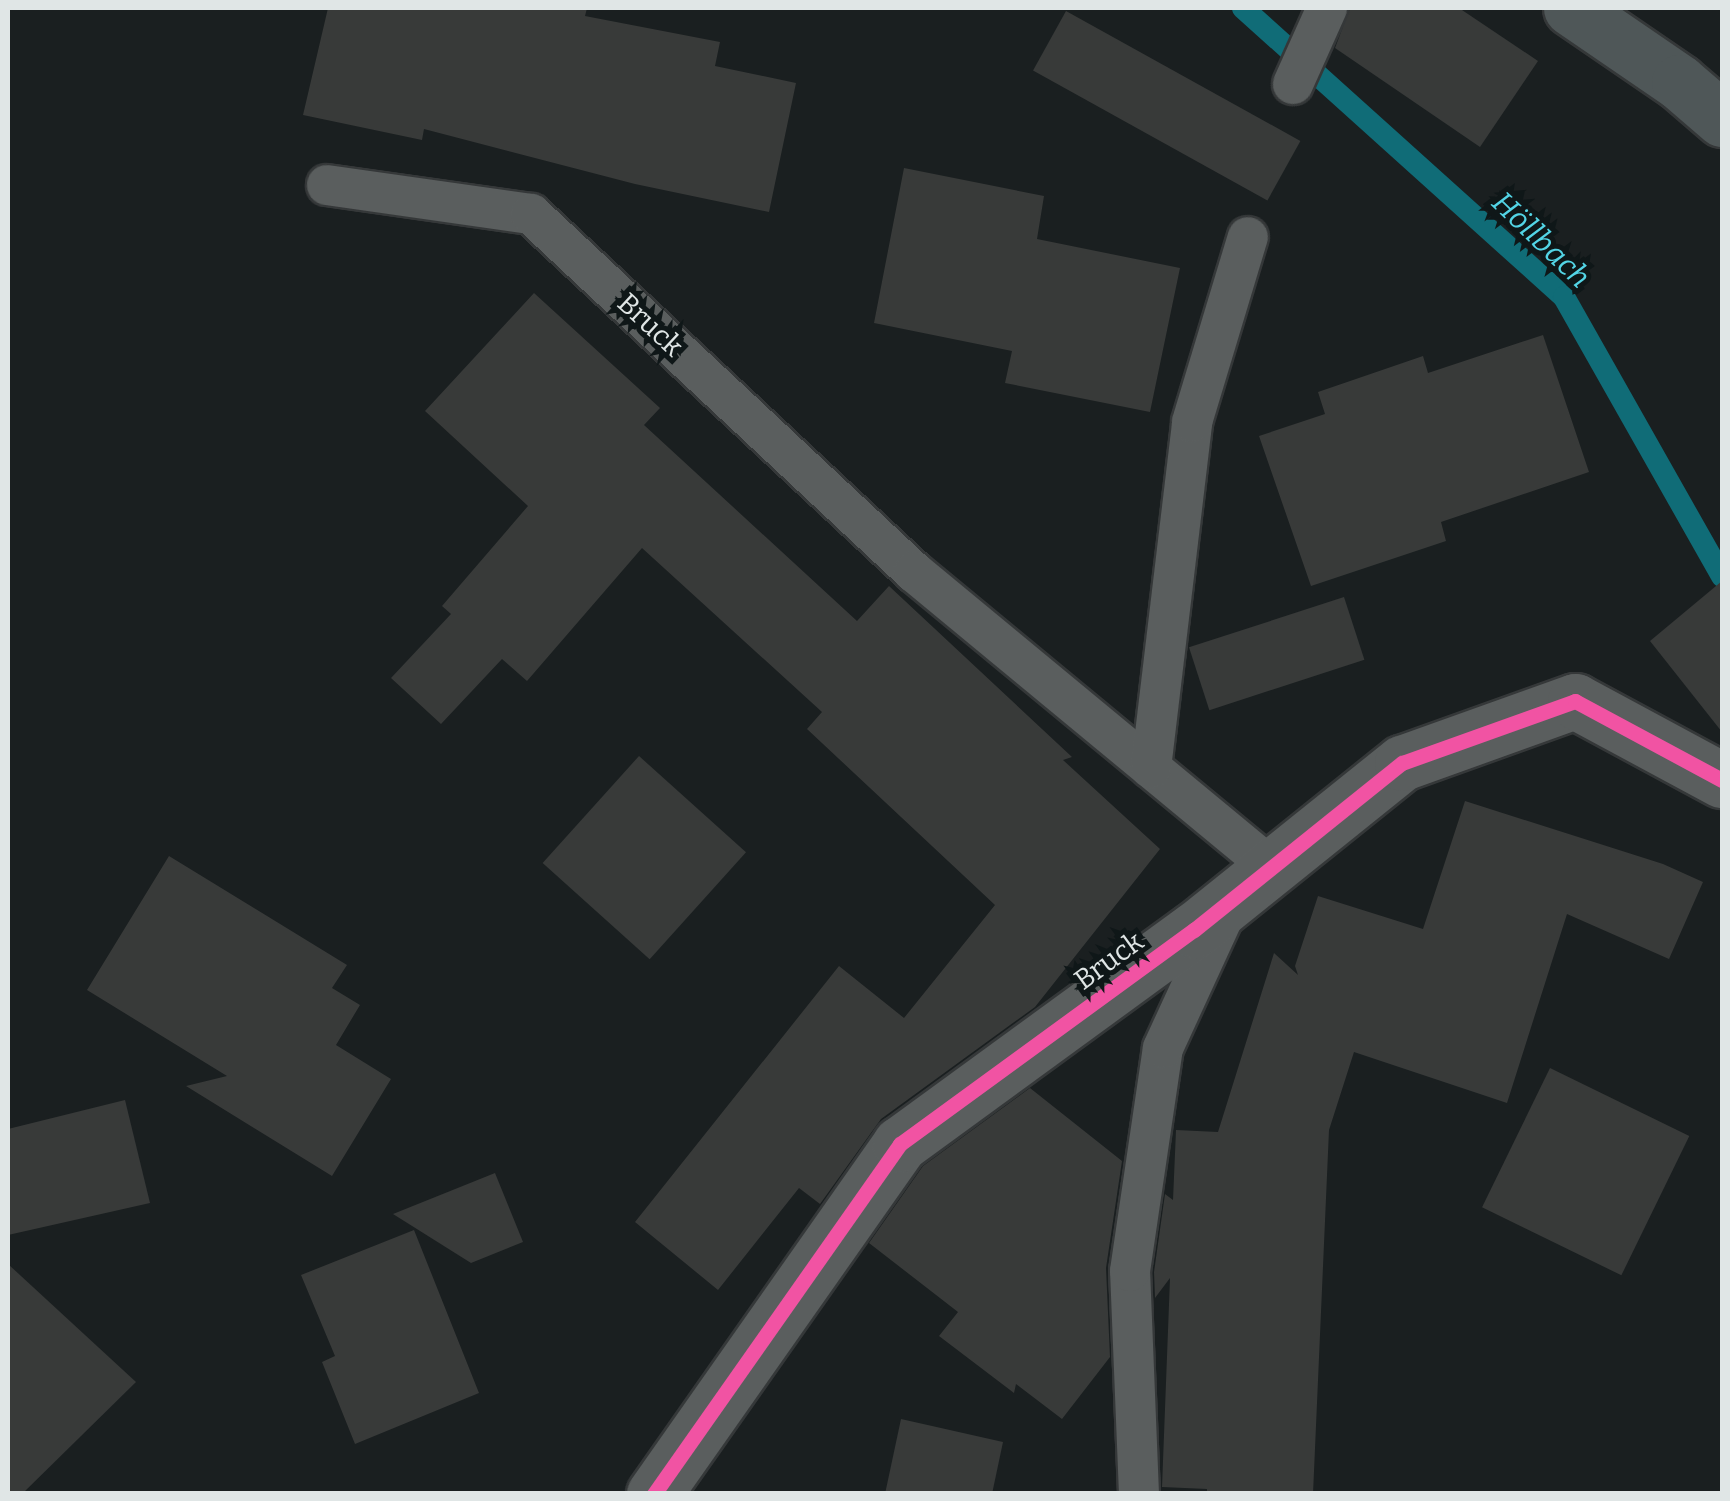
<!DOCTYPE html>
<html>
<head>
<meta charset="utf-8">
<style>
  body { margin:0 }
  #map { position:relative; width:1730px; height:1501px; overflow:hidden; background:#1a1f20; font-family:Bitter,serif }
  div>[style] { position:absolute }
  .stream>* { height:22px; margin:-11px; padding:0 11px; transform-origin:11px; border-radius:11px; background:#106c77 }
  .building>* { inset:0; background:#383a39; transform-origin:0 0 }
  .roads { filter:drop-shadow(2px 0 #353839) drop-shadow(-2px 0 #353839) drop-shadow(0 2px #353839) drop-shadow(0 -2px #353839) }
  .lane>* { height:40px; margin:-20px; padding:0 20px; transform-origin:20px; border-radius:20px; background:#5a5e5e }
  .street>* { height:55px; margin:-27.5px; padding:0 27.5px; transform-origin:27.5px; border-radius:27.5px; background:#5a5e5e }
  .secondary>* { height:55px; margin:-27.5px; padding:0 27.5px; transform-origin:27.5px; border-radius:27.5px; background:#4f5758 }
  .cycleway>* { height:15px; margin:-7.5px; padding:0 7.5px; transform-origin:7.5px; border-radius:7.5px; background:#f153a3 }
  span { translate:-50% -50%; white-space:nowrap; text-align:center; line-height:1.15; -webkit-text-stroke:10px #0f1718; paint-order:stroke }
  .street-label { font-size:28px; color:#e0e6e6 }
  .water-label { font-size:30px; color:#53d5e6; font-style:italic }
  .frame { position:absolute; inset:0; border:10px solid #e0e6e6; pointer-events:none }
</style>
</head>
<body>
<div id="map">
  <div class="stream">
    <i style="left:1243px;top:8px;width:432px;rotate:42deg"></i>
    <i style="left:1564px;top:297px;width:321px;rotate:60.5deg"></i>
  </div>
  <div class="building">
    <i style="clip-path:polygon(328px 8px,587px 8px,585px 16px,720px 42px,715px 66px,796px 83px,769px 212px,635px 184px,424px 129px,422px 140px,303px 115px)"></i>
    <i style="clip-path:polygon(1350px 8px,1459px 8px,1538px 61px,1480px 147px,1335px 48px)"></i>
    <i style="left:1066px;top:11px;width:268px;height:68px;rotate:29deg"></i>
    <i style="clip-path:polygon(904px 168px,1044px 196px,1037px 239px,1180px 268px,1150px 412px,1005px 383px,1012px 351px,874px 323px)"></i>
    <i style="clip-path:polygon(534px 293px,660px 408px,644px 425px,857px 621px,889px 586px,1072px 757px,1063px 760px,1160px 849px,1035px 1007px,881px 1119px,820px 1204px,799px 1188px,718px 1290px,635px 1222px,839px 966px,904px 1018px,995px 905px,807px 729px,822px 712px,642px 548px,527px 681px,502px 659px,441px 724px,391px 678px,451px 614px,442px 606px,528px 506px,425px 411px)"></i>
    <i style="clip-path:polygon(1543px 335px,1589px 472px,1441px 522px,1446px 541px,1311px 586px,1259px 436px,1325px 414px,1318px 392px,1423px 356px,1428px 373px)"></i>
    <i style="clip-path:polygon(1722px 581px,1722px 732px,1650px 641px)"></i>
    <i style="left:1344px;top:597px;width:66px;height:163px;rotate:72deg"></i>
    <i style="left:639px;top:756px;width:144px;height:144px;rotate:42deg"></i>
    <i style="clip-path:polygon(1465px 801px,1663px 864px,1703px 882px,1669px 959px,1567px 914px,1507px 1103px,1354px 1052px,1329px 1130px,1313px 1494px,1207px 1494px,1207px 1489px,1162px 1487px,1170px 1278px,1155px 1298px,1154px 1272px,1165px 1194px,1173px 1200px,1176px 1130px,1218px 1132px,1274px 953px,1298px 975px,1295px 966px,1318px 896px,1423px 929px)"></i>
    <i style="clip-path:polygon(169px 856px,347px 965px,332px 988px,360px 1005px,336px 1045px,391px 1079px,332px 1176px,186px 1086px,227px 1076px,87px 990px)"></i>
    <i style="left:1550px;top:1068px;width:155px;height:155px;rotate:26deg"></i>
    <i style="clip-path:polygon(1030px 1088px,1122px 1161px,1106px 1268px,1110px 1357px,1062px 1419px,1016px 1384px,1014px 1393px,939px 1336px,958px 1312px,869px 1243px,923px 1166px)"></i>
    <i style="clip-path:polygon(125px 1100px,150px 1203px,8px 1235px,8px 1129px)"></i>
    <i style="clip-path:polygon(495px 1173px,523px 1242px,471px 1263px,393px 1214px)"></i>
    <i style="clip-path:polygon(414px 1230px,479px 1393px,355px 1444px,322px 1362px,335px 1356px,301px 1275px)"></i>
    <i style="clip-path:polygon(8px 1264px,136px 1382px,22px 1494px,8px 1494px)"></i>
    <i style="clip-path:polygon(901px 1419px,1003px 1442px,992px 1494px,885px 1494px)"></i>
  </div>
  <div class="roads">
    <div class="lane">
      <i style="left:1293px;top:84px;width:83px;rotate:-65.9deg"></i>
      <i style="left:327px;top:185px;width:206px;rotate:8.1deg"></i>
      <i style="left:531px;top:214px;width:524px;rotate:43.07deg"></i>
      <i style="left:914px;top:572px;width:465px;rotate:39.6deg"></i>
      <i style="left:1151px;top:768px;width:348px;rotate:-83.2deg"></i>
      <i style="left:1192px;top:422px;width:193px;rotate:-73.2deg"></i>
      <i style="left:1139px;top:1494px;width:223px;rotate:-92.3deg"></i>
      <i style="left:1130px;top:1271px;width:225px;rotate:-81.6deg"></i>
      <i style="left:1163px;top:1048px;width:153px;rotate:-65.3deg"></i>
    </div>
    <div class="street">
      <i style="left:654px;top:1494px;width:428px;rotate:-54.9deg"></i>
      <i style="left:900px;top:1144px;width:364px;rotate:-36.1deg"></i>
      <i style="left:1194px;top:930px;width:267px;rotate:-38.8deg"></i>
      <i style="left:1402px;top:763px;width:184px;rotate:-19.7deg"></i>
      <i style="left:1575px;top:701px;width:167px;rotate:28.3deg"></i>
    </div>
    <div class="secondary">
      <i style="left:1571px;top:8px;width:131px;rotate:34.4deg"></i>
      <i style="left:1679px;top:82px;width:57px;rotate:40.7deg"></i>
    </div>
  </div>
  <div class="cycleway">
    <i style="left:654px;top:1494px;width:428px;rotate:-54.9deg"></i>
    <i style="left:900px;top:1144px;width:364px;rotate:-36.1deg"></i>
    <i style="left:1194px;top:930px;width:267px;rotate:-38.8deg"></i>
    <i style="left:1402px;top:763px;width:184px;rotate:-19.7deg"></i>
    <i style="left:1575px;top:701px;width:167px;rotate:28.3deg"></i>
  </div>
  <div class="street-label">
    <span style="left:650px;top:325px;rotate:43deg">Bruck</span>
    <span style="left:1109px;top:961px;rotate:-36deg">Bruck</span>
  </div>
  <div class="water-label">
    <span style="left:1541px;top:240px;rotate:44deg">Höllbach</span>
  </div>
  <div class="frame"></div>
</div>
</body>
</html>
